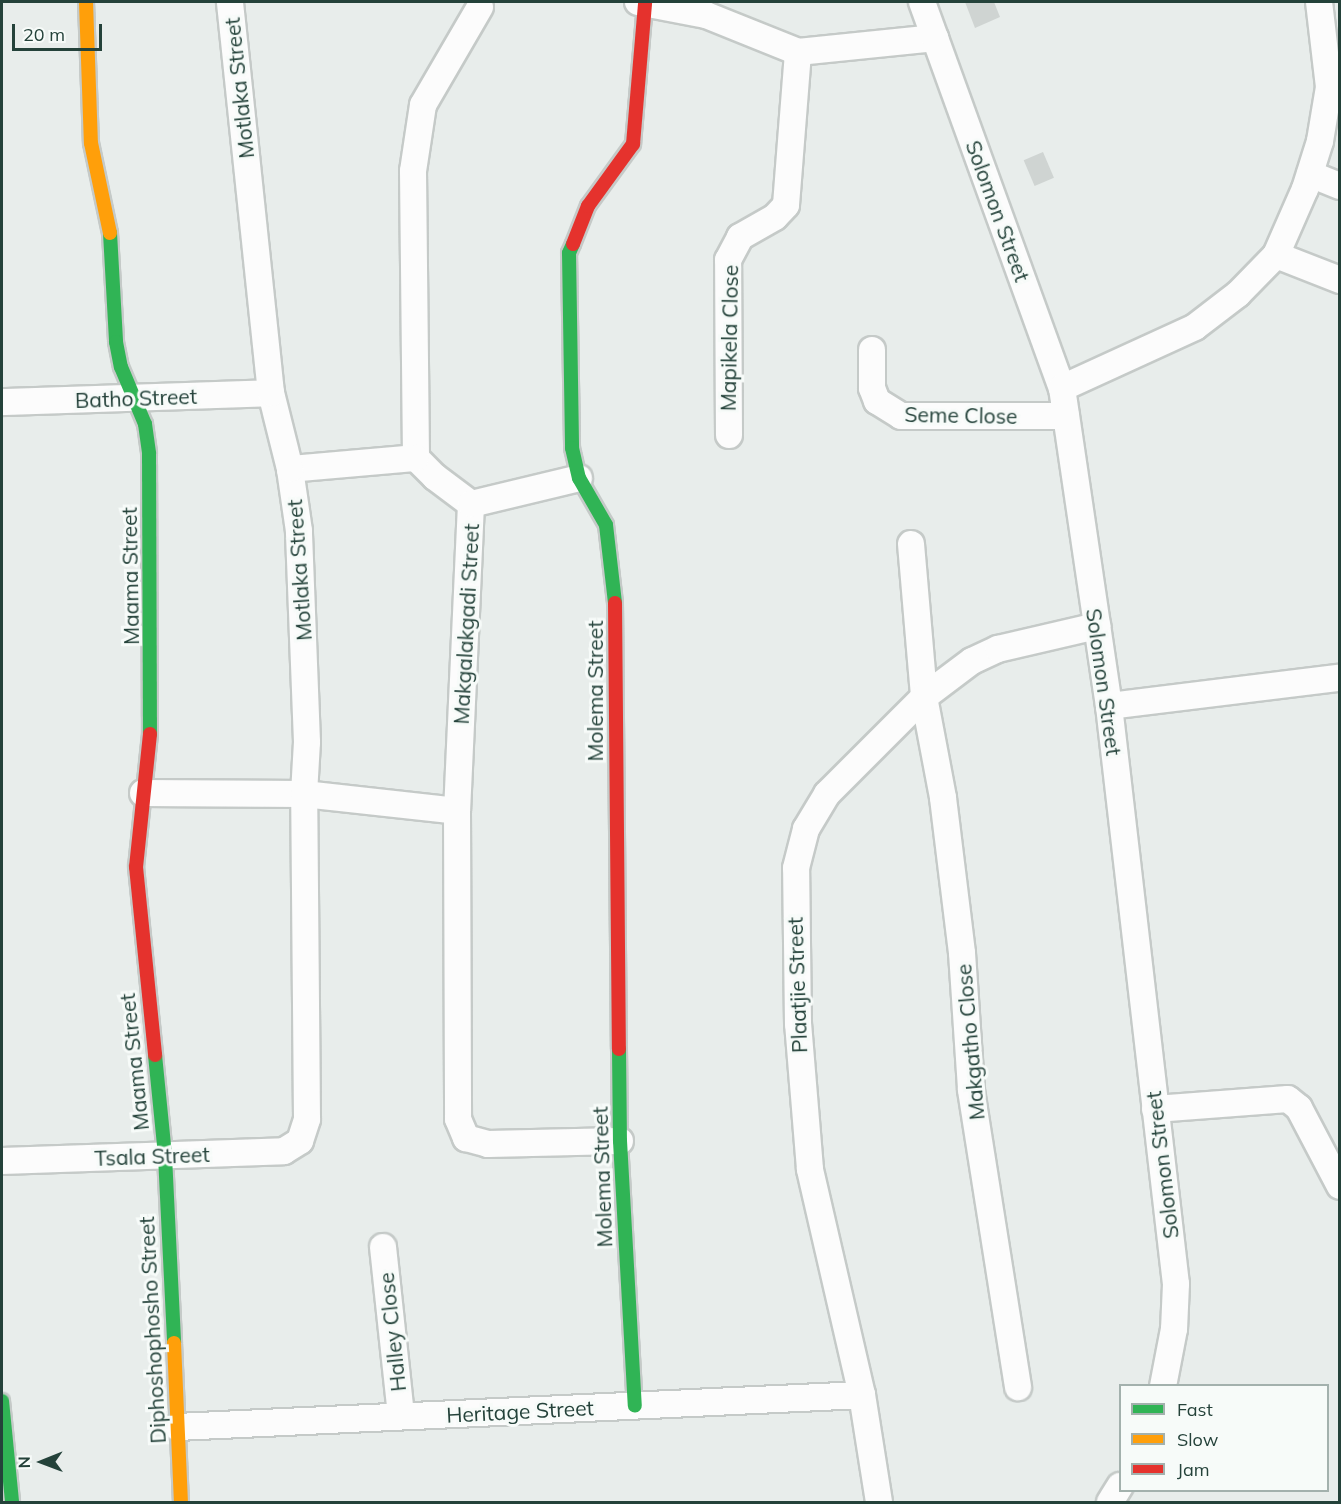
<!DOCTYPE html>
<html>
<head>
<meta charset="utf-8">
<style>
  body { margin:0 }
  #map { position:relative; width:1341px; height:1504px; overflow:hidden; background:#e8edeb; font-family:Mulish,sans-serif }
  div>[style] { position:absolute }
  .building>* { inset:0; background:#cfd4d2; transform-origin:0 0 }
  .roads { filter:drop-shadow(2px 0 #c5cac8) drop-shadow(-2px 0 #c5cac8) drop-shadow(0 2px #c5cac8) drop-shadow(0 -2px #c5cac8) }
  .street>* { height:26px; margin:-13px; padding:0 13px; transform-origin:13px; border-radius:13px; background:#fcfcfc }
  .fast>* { height:14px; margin:-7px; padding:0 7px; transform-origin:7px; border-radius:7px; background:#30b455 }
  .slow>* { height:14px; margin:-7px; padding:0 7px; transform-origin:7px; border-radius:7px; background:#ff9f0a }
  .jam>* { height:14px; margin:-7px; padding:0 7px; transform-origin:7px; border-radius:7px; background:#e5322d }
  span { translate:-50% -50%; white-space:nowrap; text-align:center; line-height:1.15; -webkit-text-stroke:6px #f7fbf9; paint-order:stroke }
  .street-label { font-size:21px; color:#24423a }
  .frame { position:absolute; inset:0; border:3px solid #24423a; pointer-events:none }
  .legend { position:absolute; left:1119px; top:1384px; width:210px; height:108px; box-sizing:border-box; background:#f7fbf9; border:2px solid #a3b1ad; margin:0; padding:8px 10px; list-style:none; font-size:18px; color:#24423a }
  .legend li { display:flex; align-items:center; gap:12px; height:30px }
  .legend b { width:30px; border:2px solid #a3b1ad }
  .north { position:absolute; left:12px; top:1432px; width:60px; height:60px; -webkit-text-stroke:4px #f7fbf9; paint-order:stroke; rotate:269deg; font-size:16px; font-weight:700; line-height:24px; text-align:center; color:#24423a }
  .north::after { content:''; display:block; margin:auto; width:21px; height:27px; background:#24423a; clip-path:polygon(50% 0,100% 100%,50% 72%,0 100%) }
  .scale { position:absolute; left:12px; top:24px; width:90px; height:27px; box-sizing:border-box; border:3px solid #24423a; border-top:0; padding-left:8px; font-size:18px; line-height:21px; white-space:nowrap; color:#24423a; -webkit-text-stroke:4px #f7fbf9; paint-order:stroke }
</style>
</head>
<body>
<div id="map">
  <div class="building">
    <i style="clip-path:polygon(965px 2px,994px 2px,1000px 17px,975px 28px)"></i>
    <i style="left:1043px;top:152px;width:28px;height:21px;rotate:67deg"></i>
  </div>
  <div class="roads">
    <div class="street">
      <i style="left:638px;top:2px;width:69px;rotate:10.8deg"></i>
      <i style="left:706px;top:15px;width:99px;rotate:21.9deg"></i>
      <i style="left:798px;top:52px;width:138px;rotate:-5.8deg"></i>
      <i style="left:922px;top:2px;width:411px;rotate:70.1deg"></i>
      <i style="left:1062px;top:388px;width:321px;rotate:81.6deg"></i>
      <i style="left:1109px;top:706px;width:582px;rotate:83.39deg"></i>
      <i style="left:1176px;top:1284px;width:45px;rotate:92.5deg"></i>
      <i style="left:1174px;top:1329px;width:58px;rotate:100.9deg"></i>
      <i style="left:480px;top:7px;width:113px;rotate:120.2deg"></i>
      <i style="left:423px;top:105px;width:67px;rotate:98.6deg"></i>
      <i style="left:413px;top:171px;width:287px;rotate:89.4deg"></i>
      <i style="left:416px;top:458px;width:27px;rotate:45deg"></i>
      <i style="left:435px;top:477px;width:45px;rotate:36.9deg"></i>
      <i style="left:471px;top:504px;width:307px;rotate:92.6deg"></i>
      <i style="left:457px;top:811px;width:308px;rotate:89.8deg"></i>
      <i style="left:458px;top:1119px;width:21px;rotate:67deg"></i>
      <i style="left:466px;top:1138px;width:23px;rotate:15deg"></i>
      <i style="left:488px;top:1144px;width:132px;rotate:-1.3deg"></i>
      <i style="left:1310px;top:174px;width:32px;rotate:22deg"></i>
      <i style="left:1276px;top:255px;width:69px;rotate:21.3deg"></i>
      <i style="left:872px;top:350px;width:38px;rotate:90deg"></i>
      <i style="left:872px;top:388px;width:14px;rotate:69deg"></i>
      <i style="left:877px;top:401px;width:28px;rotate:32deg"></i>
      <i style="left:901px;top:416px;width:165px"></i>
      <i style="left:1062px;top:388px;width:146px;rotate:-24.6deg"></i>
      <i style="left:1195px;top:327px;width:54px;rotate:-37.5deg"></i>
      <i style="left:1238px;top:294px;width:54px;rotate:-45.7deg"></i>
      <i style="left:1276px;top:255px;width:72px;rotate:-66.3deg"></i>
      <i style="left:1305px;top:189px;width:50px;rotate:-72.6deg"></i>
      <i style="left:1320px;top:141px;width:55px;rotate:-80.5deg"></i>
      <i style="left:1329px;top:87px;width:86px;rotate:-96.7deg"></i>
      <i style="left:2px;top:402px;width:269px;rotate:-1.9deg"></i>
      <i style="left:729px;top:435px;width:175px;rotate:-90.3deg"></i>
      <i style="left:728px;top:260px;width:26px;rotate:-62deg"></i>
      <i style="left:740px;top:237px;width:40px;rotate:-29.7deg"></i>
      <i style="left:775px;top:217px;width:16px;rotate:-47deg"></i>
      <i style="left:786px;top:205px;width:153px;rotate:-85.5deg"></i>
      <i style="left:290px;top:469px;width:126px;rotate:-5deg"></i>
      <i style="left:471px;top:504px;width:111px;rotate:-13.5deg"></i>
      <i style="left:911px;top:544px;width:154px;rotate:85.1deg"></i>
      <i style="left:924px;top:697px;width:103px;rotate:79.3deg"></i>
      <i style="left:943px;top:798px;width:156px;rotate:83deg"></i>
      <i style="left:962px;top:953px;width:137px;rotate:86.2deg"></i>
      <i style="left:971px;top:1090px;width:301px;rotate:81deg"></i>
      <i style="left:1109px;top:706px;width:231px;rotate:-7deg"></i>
      <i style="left:143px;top:793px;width:161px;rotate:0.4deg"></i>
      <i style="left:304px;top:794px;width:154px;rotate:6.3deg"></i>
      <i style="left:1155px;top:1109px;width:133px;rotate:-4.3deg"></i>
      <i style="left:1288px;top:1099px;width:14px;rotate:39deg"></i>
      <i style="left:1299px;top:1108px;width:88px;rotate:62.3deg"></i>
      <i style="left:2px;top:1161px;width:282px;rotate:-2deg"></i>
      <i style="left:284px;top:1151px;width:19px;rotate:-32deg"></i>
      <i style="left:300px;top:1141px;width:23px;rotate:-72deg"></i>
      <i style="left:307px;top:1119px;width:325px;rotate:-90.5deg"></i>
      <i style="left:304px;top:794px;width:52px;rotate:-86.7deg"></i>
      <i style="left:307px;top:742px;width:211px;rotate:-92.2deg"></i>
      <i style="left:299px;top:531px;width:63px;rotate:-98.3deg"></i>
      <i style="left:290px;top:469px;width:78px;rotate:-104deg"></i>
      <i style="left:271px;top:393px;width:393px;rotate:-96deg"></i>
      <i style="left:383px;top:1247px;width:170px;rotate:83.9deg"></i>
      <i style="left:177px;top:1427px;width:686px;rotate:-2.67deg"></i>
      <i style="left:879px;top:1502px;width:108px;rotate:-99deg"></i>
      <i style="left:862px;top:1395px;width:232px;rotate:-103deg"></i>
      <i style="left:810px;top:1169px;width:145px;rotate:-94.7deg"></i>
      <i style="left:798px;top:1024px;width:156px;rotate:-90.7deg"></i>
      <i style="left:796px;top:868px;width:40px;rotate:-75.6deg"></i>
      <i style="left:806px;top:829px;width:41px;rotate:-59deg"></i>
      <i style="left:827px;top:794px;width:137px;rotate:-45deg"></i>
      <i style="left:924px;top:697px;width:60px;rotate:-36.9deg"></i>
      <i style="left:972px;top:661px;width:29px;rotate:-25deg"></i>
      <i style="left:998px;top:649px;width:102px;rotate:-13.1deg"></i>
      <i style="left:1110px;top:1502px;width:19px;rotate:-58deg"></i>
    </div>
    <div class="fast">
      <i style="left:110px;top:233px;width:109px;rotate:86.8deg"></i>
      <i style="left:116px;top:342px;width:25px;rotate:79deg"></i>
      <i style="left:121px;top:367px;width:62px;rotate:67.2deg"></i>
      <i style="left:145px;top:424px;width:30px;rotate:82deg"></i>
      <i style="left:149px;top:454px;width:280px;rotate:89.8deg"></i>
      <i style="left:573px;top:244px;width:10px;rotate:114deg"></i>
      <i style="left:569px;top:253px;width:195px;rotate:89.1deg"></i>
      <i style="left:572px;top:448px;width:31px;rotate:77deg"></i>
      <i style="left:579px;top:478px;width:54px;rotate:60.1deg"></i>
      <i style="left:606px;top:525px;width:79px;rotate:83.4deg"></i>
      <i style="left:619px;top:1049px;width:92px;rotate:89.4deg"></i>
      <i style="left:620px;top:1141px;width:265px;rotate:86.8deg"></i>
      <i style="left:155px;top:1055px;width:101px;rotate:84.3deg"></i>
      <i style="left:165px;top:1156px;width:187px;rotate:87.2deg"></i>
      <i style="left:2px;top:1401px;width:101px;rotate:84.3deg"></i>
    </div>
    <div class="slow">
      <i style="left:86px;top:2px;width:141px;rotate:88deg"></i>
      <i style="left:91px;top:143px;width:92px;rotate:78.1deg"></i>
      <i style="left:174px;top:1343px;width:159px;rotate:87.5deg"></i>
    </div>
    <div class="jam">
      <i style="left:573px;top:244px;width:41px;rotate:-68.5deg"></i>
      <i style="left:588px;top:206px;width:77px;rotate:-54deg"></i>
      <i style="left:633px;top:144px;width:142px;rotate:-85.1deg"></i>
      <i style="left:615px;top:603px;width:446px;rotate:89.5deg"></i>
      <i style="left:150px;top:734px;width:134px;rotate:96deg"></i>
      <i style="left:136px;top:867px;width:189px;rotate:84.2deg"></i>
    </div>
  </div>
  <div class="street-label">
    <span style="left:239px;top:88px;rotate:-96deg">Motlaka Street</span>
    <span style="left:998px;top:211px;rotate:70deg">Solomon Street</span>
    <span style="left:729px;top:338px;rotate:-89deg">Mapikela Close</span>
    <span style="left:136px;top:398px;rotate:-2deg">Batho Street</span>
    <span style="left:961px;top:415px;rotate:1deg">Seme Close</span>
    <span style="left:299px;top:570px;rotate:-94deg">Motlaka Street</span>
    <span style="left:130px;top:576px;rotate:-91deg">Maama Street</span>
    <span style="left:466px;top:624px;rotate:-87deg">Makgalakgadi Street</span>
    <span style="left:1104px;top:682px;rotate:82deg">Solomon Street</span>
    <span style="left:595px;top:691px;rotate:-90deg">Molema Street</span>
    <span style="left:797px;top:985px;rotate:-92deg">Plaatjie Street</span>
    <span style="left:970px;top:1042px;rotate:-95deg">Makgatho Close</span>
    <span style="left:134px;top:1062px;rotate:-96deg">Maama Street</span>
    <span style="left:152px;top:1156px;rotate:-2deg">Tsala Street</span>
    <span style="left:1162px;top:1165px;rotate:-97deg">Solomon Street</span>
    <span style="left:602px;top:1177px;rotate:-92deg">Molema Street</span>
    <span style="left:152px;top:1330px;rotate:-93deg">Diphoshophosho Street</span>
    <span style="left:392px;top:1332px;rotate:-96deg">Halley Close</span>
    <span style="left:520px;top:1411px;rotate:-3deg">Heritage Street</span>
  </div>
  <div class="frame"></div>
  <ul class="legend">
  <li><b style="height:8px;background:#30b455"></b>Fast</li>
  <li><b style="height:8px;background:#ff9f0a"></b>Slow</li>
  <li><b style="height:8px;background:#e5322d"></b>Jam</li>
  </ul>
  <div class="north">N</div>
  <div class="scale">20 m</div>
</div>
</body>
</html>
